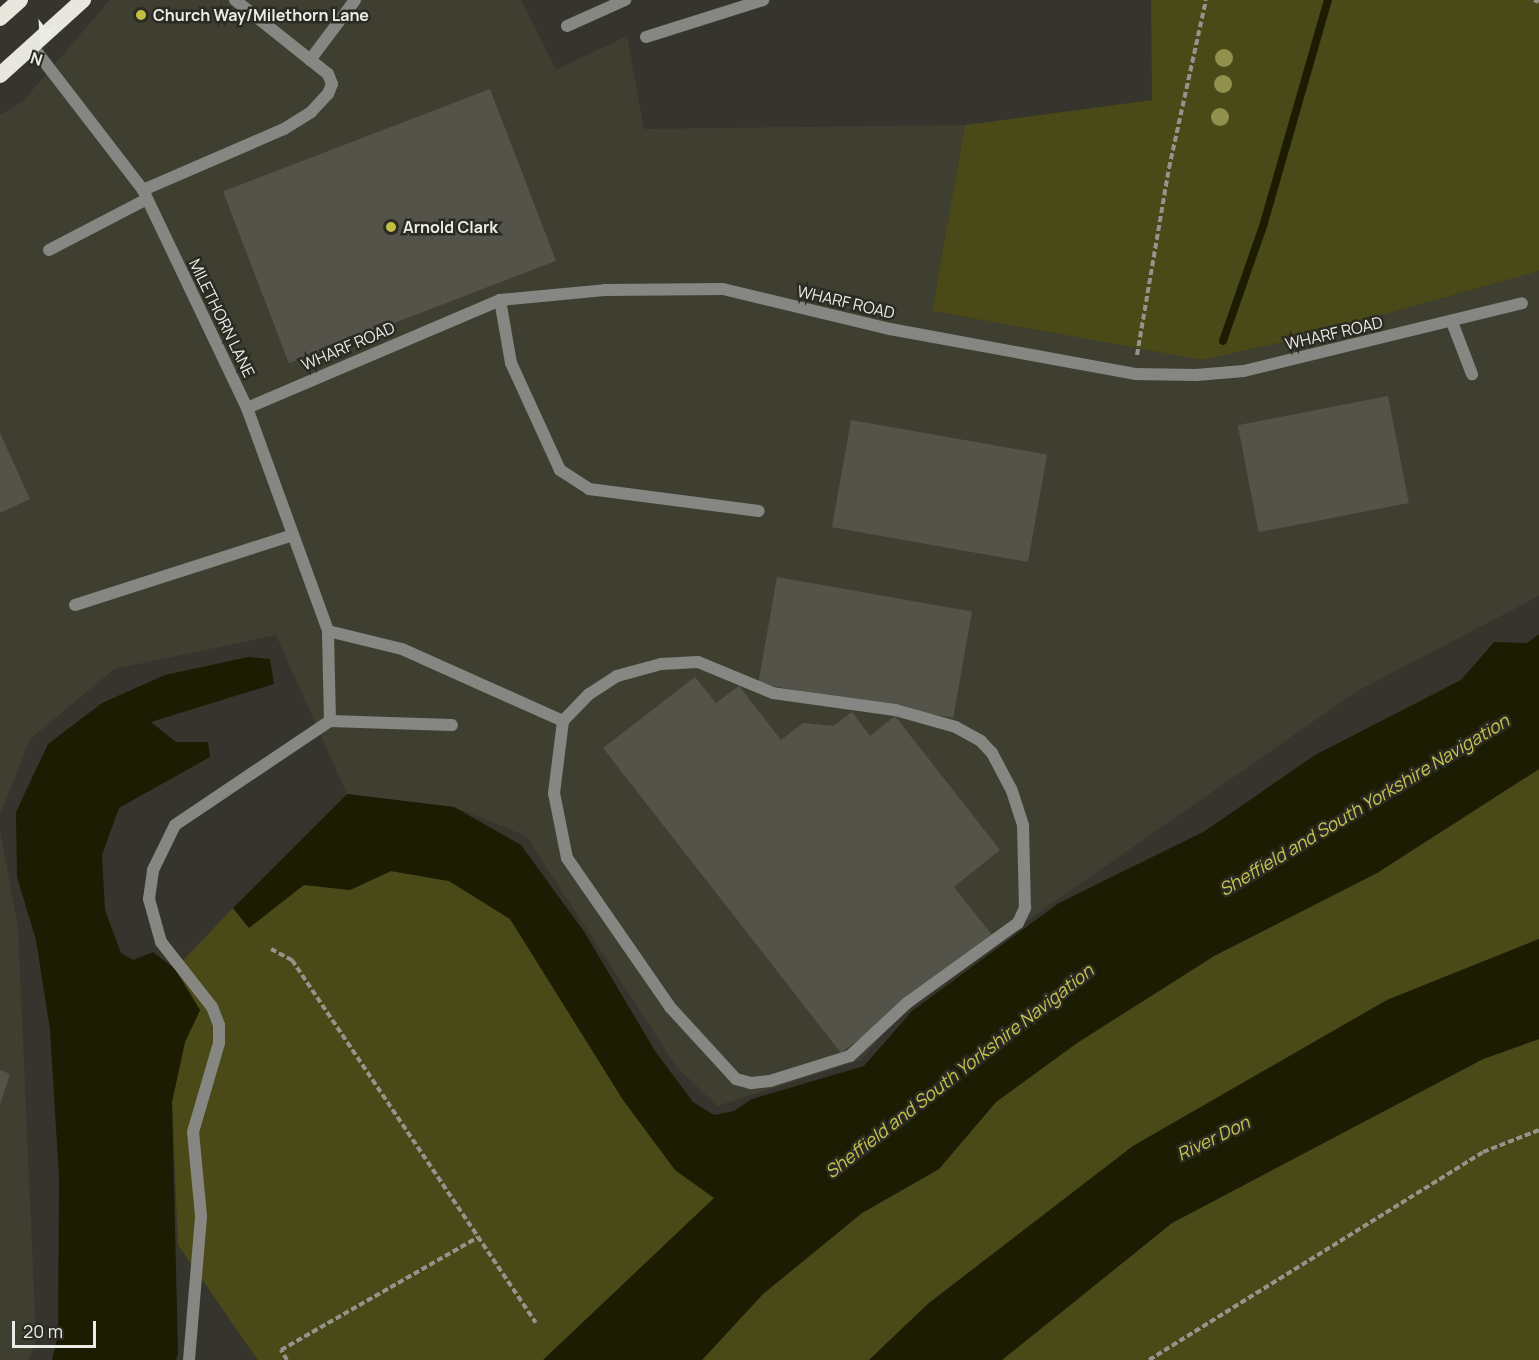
<!DOCTYPE html>
<html>
<head>
<meta charset="utf-8">
<style>
  body { margin:0 }
  #map { position:relative; width:1539px; height:1360px; overflow:hidden; background:#35352d; font-family:Manrope,sans-serif }
  div>[style] { position:absolute }
  .built>* { inset:0; background:#3f3f31 }
  .green>* { inset:0; background:#4a4918 }
  .water>* { inset:0; background:#1c1c02 }
  .stream>* { height:8px; margin:-4px; padding:0 4px; transform-origin:4px; border-radius:4px; background:#1c1c02 }
  .building>* { inset:0; background:#53534a; transform-origin:0 0 }
  .path>* { height:4px; margin-top:-2px; transform-origin:0; background:repeating-linear-gradient(90deg,#94948d 0 6px,transparent 0 9px) }
  .service>* { height:12px; margin:-6px; padding:0 6px; transform-origin:6px; border-radius:6px; background:#868682 }
  .minor>* { height:12px; margin:-6px; padding:0 6px; transform-origin:6px; border-radius:6px; background:#868682 }
  .trunk>* { height:16px; margin:-8px; padding:0 8px; transform-origin:8px; border-radius:8px; background:#e7e7de }
  .trees>* { width:18px; height:18px; margin:-9px; border-radius:50%; background:#91904c }
  .dots>* { width:16px; height:16px; translate:-50% -50%; box-sizing:border-box; border:3px solid #2b2b23; border-radius:50% }
  span { translate:-50% -50%; white-space:nowrap; text-align:center; line-height:1.15; -webkit-text-stroke:5px #2b2b23; paint-order:stroke }
  .poi-label { font-size:16px; color:#ecece7; font-weight:700 }
  .left { translate:0 -50%; text-align:left }
  .street-label { font-size:16px; color:#ecece7 }
  .water-label { font-size:18px; color:#c7c44e; font-style:italic }
  .north { position:absolute; left:12px; top:12px; width:60px; height:60px; -webkit-text-stroke:4px #2b2b23; paint-order:stroke; rotate:198deg; font-size:16px; font-weight:700; line-height:24px; text-align:center; color:#ecece7 }
  .north::after { content:''; display:block; margin:auto; width:21px; height:27px; background:#ecece7; clip-path:polygon(50% 0,100% 100%,50% 72%,0 100%) }
  .scale { position:absolute; left:12px; top:1321px; width:84px; height:27px; box-sizing:border-box; border:3px solid #ecece7; border-top:0; padding-left:8px; font-size:18px; line-height:21px; white-space:nowrap; color:#ecece7; -webkit-text-stroke:4px #2b2b23; paint-order:stroke }
</style>
</head>
<body>
<div id="map">
  <div class="built">
    <i style="clip-path:polygon(110px 0,521px 0,556px 70px,627px 36px,644px 129px,965px 125px,932px 311px,1203px 360px,1299px 338px,1539px 271px,1539px 596px,1357px 691px,909px 1003px,861px 1060px,717px 1106px,676px 1066px,526px 836px,454px 807px,347px 794px,276px 635px,114px 669px,30px 739px,0 815px,0 115px,23px 101px)"></i>
    <i style="clip-path:polygon(0 831px,18px 927px,36px 1339px,29px 1360px,0 1360px)"></i>
  </div>
  <div class="green">
    <i style="clip-path:polygon(1151px 0,1539px 0,1539px 271px,1299px 338px,1203px 360px,932px 311px,965px 125px,1152px 100px)"></i>
    <i style="clip-path:polygon(1539px 769px,1539px 939px,1387px 1000px,1133px 1146px,929px 1303px,869px 1360px,702px 1360px,763px 1294px,862px 1213px,939px 1169px,996px 1102px,1077px 1043px,1214px 956px,1377px 873px)"></i>
    <i style="clip-path:polygon(391px 871px,449px 881px,510px 919px,675px 1170px,715px 1198px,543px 1360px,258px 1360px,178px 1245px,172px 1102px,185px 1042px,200px 1010px,175px 969px,233px 908px,249px 928px,304px 884px,350px 890px)"></i>
    <i style="clip-path:polygon(1539px 1039px,1539px 1360px,1002px 1360px,1172px 1223px,1483px 1059px)"></i>
  </div>
  <div class="water">
    <i style="clip-path:polygon(1539px 634px,1539px 769px,1377px 873px,1214px 956px,1077px 1043px,996px 1102px,939px 1169px,862px 1213px,763px 1294px,702px 1360px,543px 1360px,714px 1198px,675px 1170px,623px 1100px,510px 919px,449px 881px,391px 871px,350px 890px,304px 885px,249px 928px,233px 908px,347px 794px,454px 807px,521px 845px,585px 933px,655px 1051px,693px 1102px,714px 1115px,734px 1111px,752px 1099px,864px 1066px,912px 1011px,1059px 903px,1205px 831px,1315px 755px,1461px 680px,1494px 642px,1527px 643px)"></i>
    <i style="clip-path:polygon(248px 657px,270px 659px,274px 684px,151px 722px,176px 742px,208px 742px,210px 757px,119px 808px,102px 855px,105px 910px,121px 953px,133px 960px,153px 952px,175px 969px,200px 1010px,185px 1042px,172px 1102px,178px 1354px,176px 1360px,52px 1360px,58px 1335px,59px 1177px,50px 1030px,36px 940px,17px 877px,16px 812px,48px 744px,102px 703px,165px 675px)"></i>
    <i style="clip-path:polygon(1539px 939px,1539px 1039px,1483px 1059px,1172px 1223px,1002px 1360px,869px 1360px,929px 1303px,1133px 1146px,1387px 1000px)"></i>
  </div>
  <div class="stream">
    <i style="left:1223px;top:341px;width:125px;rotate:-70.8deg"></i>
    <i style="left:1264px;top:223px;width:232px;rotate:-74deg"></i>
  </div>
  <div class="building">
    <i style="left:490px;top:89px;width:184px;height:286px;rotate:69deg"></i>
    <i style="left:1388px;top:396px;width:109px;height:153px;rotate:79deg"></i>
    <i style="left:851px;top:420px;width:199px;height:109px;rotate:10deg"></i>
    <i style="clip-path:polygon(0 433px,30px 499px,0 513px)"></i>
    <i style="left:777px;top:577px;width:198px;height:108px;rotate:10deg"></i>
    <i style="clip-path:polygon(695px 677px,716px 703px,739px 686px,781px 740px,803px 723px,833px 726px,852px 712px,870px 736px,895px 716px,1000px 850px,954px 887px,992px 935px,841px 1053px,603px 748px)"></i>
    <i style="clip-path:polygon(0 1070px,10px 1074px,0 1105px)"></i>
  </div>
  <div class="path">
    <i style="left:1534px;top:0;width:5px;rotate:22deg"></i>
    <i style="left:1137px;top:355px;width:190px;rotate:-80.3deg"></i>
    <i style="left:1169px;top:168px;width:172px;rotate:-77.6deg"></i>
    <i style="left:271px;top:949px;width:24px;rotate:28deg"></i>
    <i style="left:292px;top:960px;width:437px;rotate:56.1deg"></i>
    <i style="left:287px;top:1360px;width:12px;rotate:-121deg"></i>
    <i style="left:281px;top:1350px;width:227px;rotate:-29.8deg"></i>
    <i style="left:1149px;top:1360px;width:393px;rotate:-31.9deg"></i>
    <i style="left:1483px;top:1152px;width:60px;rotate:-21.4deg"></i>
  </div>
  <div class="service">
    <i style="left:310px;top:60px;width:75px;rotate:-53.1deg"></i>
    <i style="left:143px;top:190px;width:154px;rotate:-23.4deg"></i>
    <i style="left:284px;top:129px;width:32px;rotate:-32deg"></i>
    <i style="left:311px;top:112px;width:25px;rotate:-47deg"></i>
    <i style="left:328px;top:94px;width:11px;rotate:-68deg"></i>
    <i style="left:332px;top:84px;width:11px;rotate:-112deg"></i>
    <i style="left:328px;top:74px;width:119px;rotate:-141.5deg"></i>
    <i style="left:49px;top:250px;width:110px;rotate:-27.5deg"></i>
    <i style="left:500px;top:300px;width:64px;rotate:80.1deg"></i>
    <i style="left:511px;top:363px;width:118px;rotate:65.4deg"></i>
    <i style="left:560px;top:470px;width:35px;rotate:33deg"></i>
    <i style="left:589px;top:489px;width:171px;rotate:7.4deg"></i>
    <i style="left:75px;top:605px;width:229px;rotate:-17.8deg"></i>
    <i style="left:330px;top:721px;width:122px;rotate:1.9deg"></i>
    <i style="left:189px;top:1360px;width:144px;rotate:-85.2deg"></i>
    <i style="left:201px;top:1216px;width:84px;rotate:-95.4deg"></i>
    <i style="left:193px;top:1132px;width:93px;rotate:-73.7deg"></i>
    <i style="left:219px;top:1043px;width:18px;rotate:-90deg"></i>
    <i style="left:219px;top:1025px;width:19px;rotate:-111deg"></i>
    <i style="left:212px;top:1007px;width:83px;rotate:-128.1deg"></i>
    <i style="left:161px;top:942px;width:45px;rotate:-105.6deg"></i>
    <i style="left:149px;top:899px;width:29px;rotate:-82deg"></i>
    <i style="left:153px;top:870px;width:50px;rotate:-63.9deg"></i>
    <i style="left:175px;top:825px;width:187px;rotate:-33.9deg"></i>
    <i style="left:330px;top:721px;width:90px;rotate:-91.3deg"></i>
    <i style="left:328px;top:631px;width:76px;rotate:13.7deg"></i>
    <i style="left:402px;top:649px;width:176px;rotate:24.1deg"></i>
    <i style="left:563px;top:721px;width:73px;rotate:97.1deg"></i>
    <i style="left:554px;top:793px;width:66px;rotate:78.7deg"></i>
    <i style="left:567px;top:858px;width:181px;rotate:55.3deg"></i>
    <i style="left:670px;top:1007px;width:98px;rotate:47.5deg"></i>
    <i style="left:736px;top:1079px;width:16px;rotate:15deg"></i>
    <i style="left:751px;top:1083px;width:19px;rotate:-6deg"></i>
    <i style="left:770px;top:1081px;width:84px;rotate:-17.4deg"></i>
    <i style="left:850px;top:1056px;width:78px;rotate:-42.9deg"></i>
    <i style="left:907px;top:1003px;width:137px;rotate:-35.8deg"></i>
    <i style="left:1018px;top:923px;width:17px;rotate:-65deg"></i>
    <i style="left:1025px;top:908px;width:83px;rotate:-91.4deg"></i>
    <i style="left:1023px;top:825px;width:38px;rotate:-108deg"></i>
    <i style="left:1011px;top:789px;width:41px;rotate:-117.8deg"></i>
    <i style="left:992px;top:753px;width:16px;rotate:-133deg"></i>
    <i style="left:981px;top:741px;width:29px;rotate:-151deg"></i>
    <i style="left:956px;top:727px;width:63px;rotate:-164.4deg"></i>
    <i style="left:895px;top:710px;width:123px;rotate:-172.1deg"></i>
    <i style="left:773px;top:693px;width:81px;rotate:-157.5deg"></i>
    <i style="left:698px;top:662px;width:37px;rotate:177deg"></i>
    <i style="left:661px;top:664px;width:46px;rotate:164.7deg"></i>
    <i style="left:617px;top:676px;width:33px;rotate:147deg"></i>
    <i style="left:589px;top:694px;width:37px;rotate:134deg"></i>
  </div>
  <div class="minor">
    <i style="left:567px;top:26px;width:64px;rotate:-24.1deg"></i>
    <i style="left:646px;top:37px;width:123px;rotate:-17.5deg"></i>
    <i style="left:33px;top:47px;width:180px;rotate:52.4deg"></i>
    <i style="left:143px;top:190px;width:242px;rotate:64.5deg"></i>
    <i style="left:247px;top:408px;width:237px;rotate:70deg"></i>
    <i style="left:1452px;top:322px;width:56px;rotate:69deg"></i>
    <i style="left:247px;top:408px;width:275px;rotate:-23.1deg"></i>
    <i style="left:500px;top:300px;width:105px;rotate:-5.4deg"></i>
    <i style="left:605px;top:290px;width:118px;rotate:-0.5deg"></i>
    <i style="left:723px;top:289px;width:172px;rotate:13.5deg"></i>
    <i style="left:890px;top:329px;width:249px;rotate:10.4deg"></i>
    <i style="left:1135px;top:374px;width:61px;rotate:0.9deg"></i>
    <i style="left:1196px;top:375px;width:48px;rotate:-4.8deg"></i>
    <i style="left:1244px;top:371px;width:286px;rotate:-13.7deg"></i>
  </div>
  <div class="trunk">
    <i style="left:0;top:18px;width:27px;rotate:-42deg"></i>
    <i style="left:0;top:75px;width:112px;rotate:-42.1deg"></i>
  </div>
  <div class="trees">
    <i style="left:1224px;top:58px"></i>
    <i style="left:1223px;top:84px"></i>
    <i style="left:1220px;top:117px"></i>
  </div>
  <div class="dots">
    <i style="left:141px;top:15px;background:#c1be40"></i>
    <i style="left:391px;top:227px;background:#c1be40"></i>
  </div>
  <div class="poi-label">
    <span class="left" style="left:153px;top:15px">Church Way/Milethorn Lane</span>
    <span class="left" style="left:403px;top:227px">Arnold Clark</span>
  </div>
  <div class="street-label">
    <span style="left:846px;top:302px;rotate:13deg">WHARF ROAD</span>
    <span style="left:222px;top:318px;rotate:64deg">MILETHORN LANE</span>
    <span style="left:1334px;top:333px;rotate:-13deg">WHARF ROAD</span>
    <span style="left:348px;top:346px;rotate:-23deg">WHARF ROAD</span>
  </div>
  <div class="water-label">
    <span style="left:1364px;top:805px;rotate:-31deg">Sheffield and South Yorkshire Navigation</span>
    <span style="left:959px;top:1071px;rotate:-38deg">Sheffield and South Yorkshire Navigation</span>
    <span style="left:1213px;top:1138px;rotate:-26deg">River Don</span>
  </div>
  <div class="north">N</div>
  <div class="scale">20 m</div>
</div>
</body>
</html>
